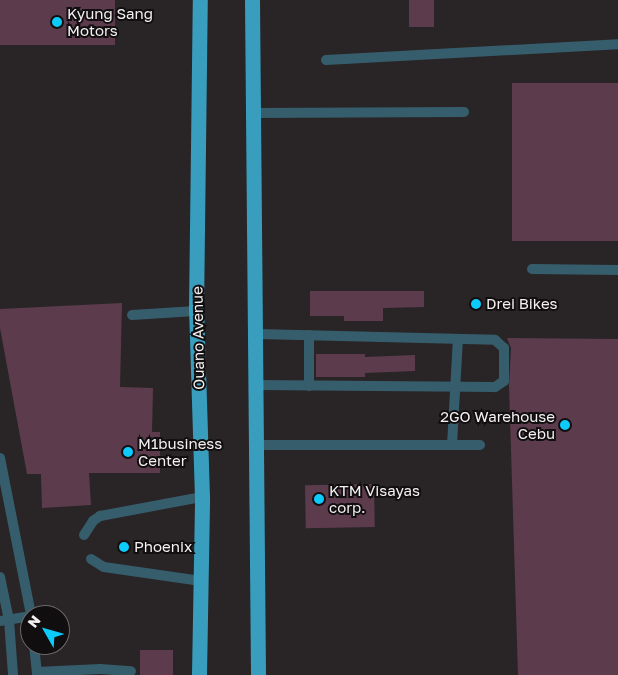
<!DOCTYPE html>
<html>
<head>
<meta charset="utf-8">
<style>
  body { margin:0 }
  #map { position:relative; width:618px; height:675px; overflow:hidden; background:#292426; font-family:"Golos Text",sans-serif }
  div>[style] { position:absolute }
  .building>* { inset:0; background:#5c3c4c; transform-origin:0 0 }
  .service>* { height:10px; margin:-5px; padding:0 5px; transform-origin:5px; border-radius:5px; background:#365d6b }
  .trunk>* { height:15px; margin:-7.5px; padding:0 7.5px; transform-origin:7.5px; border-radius:7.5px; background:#399ebe }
  .dots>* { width:14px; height:14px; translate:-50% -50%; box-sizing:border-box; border:2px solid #100e0f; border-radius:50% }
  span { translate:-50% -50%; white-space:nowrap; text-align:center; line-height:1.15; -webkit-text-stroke:4px #100e0f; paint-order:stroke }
  .poi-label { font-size:15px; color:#f4f0f2 }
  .left { translate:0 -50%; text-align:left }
  .right { translate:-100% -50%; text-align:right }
  .street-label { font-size:15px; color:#f4f0f2 }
  .north { position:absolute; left:20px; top:605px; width:50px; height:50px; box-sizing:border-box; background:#100e0f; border:1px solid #6b686a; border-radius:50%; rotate:308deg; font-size:14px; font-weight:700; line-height:20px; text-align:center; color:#f4f0f2 }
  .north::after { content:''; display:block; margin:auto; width:18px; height:22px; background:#0ccafa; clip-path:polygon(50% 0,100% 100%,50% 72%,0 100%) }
</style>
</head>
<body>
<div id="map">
  <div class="building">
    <i style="left:0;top:0;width:115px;height:45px"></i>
    <i style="left:409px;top:0;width:25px;height:27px"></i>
    <i style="left:618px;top:83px;width:158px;height:106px;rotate:90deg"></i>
    <i style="clip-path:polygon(310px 291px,424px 291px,424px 307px,383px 308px,383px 321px,344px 321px,344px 316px,310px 316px)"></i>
    <i style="clip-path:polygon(122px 303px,120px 387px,153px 388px,152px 432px,160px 432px,160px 473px,89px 473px,91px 505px,42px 508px,41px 474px,27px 474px,0 328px,0 309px)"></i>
    <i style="clip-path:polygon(507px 338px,618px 339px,618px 675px,518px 675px,509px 385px,511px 348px)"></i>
    <i style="clip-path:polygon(316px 354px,365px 354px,365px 357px,415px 355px,415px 371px,365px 373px,365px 377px,316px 377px)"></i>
    <i style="left:374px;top:484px;width:43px;height:69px;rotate:89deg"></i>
    <i style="left:173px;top:650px;width:25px;height:33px;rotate:90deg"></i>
  </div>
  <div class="service">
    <i style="left:326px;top:60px;width:292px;rotate:-3.1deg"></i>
    <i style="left:253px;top:113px;width:211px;rotate:-0.3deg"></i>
    <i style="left:532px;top:269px;width:86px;rotate:0.7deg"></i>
    <i style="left:132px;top:315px;width:64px;rotate:-3.6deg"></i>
    <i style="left:257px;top:334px;width:238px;rotate:1.4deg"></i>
    <i style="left:495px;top:340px;width:12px;rotate:42deg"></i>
    <i style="left:504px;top:348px;width:33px;rotate:90deg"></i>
    <i style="left:504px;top:381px;width:11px;rotate:146deg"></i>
    <i style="left:495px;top:387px;width:238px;rotate:-179.5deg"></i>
    <i style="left:309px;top:386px;width:51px;rotate:-90deg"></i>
    <i style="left:257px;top:445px;width:223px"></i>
    <i style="left:452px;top:445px;width:106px;rotate:-86.8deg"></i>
    <i style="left:0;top:458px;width:160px;rotate:78.8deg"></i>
    <i style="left:84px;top:535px;width:17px;rotate:-57deg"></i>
    <i style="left:93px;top:521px;width:9px;rotate:-36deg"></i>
    <i style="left:100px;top:516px;width:104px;rotate:-10.6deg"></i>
    <i style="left:91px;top:559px;width:15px;rotate:32deg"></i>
    <i style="left:104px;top:567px;width:98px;rotate:8.2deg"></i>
    <i style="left:0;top:577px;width:44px;rotate:78.2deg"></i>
    <i style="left:9px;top:620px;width:55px;rotate:85.8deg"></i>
    <i style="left:0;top:621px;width:30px;rotate:-9deg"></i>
    <i style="left:34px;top:645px;width:30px;rotate:84deg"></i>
    <i style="left:37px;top:672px;width:63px;rotate:-2.7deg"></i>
    <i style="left:100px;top:669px;width:31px;rotate:4deg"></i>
  </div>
  <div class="trunk">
    <i style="left:252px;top:0;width:675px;rotate:89.49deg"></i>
    <i style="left:199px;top:675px;width:178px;rotate:-89deg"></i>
    <i style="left:202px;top:497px;width:186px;rotate:-91.8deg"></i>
    <i style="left:196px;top:311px;width:311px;rotate:-89.3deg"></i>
  </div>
  <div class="dots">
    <i style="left:57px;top:22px;background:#0ccafa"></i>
    <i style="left:476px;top:304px;background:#0ccafa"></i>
    <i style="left:565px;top:425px;background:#0ccafa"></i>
    <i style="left:128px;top:452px;background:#0ccafa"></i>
    <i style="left:319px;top:499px;background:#0ccafa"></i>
    <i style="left:124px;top:547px;background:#0ccafa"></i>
  </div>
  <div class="poi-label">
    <span class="left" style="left:67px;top:22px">Kyung Sang<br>Motors</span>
    <span class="left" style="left:486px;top:304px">Drei Bikes</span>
    <span class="right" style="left:555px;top:425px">2GO Warehouse<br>Cebu</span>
    <span class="left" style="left:138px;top:452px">M1business<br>Center</span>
    <span class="left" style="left:329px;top:499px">KTM Visayas<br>corp.</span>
    <span class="left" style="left:134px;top:547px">Phoenix</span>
  </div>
  <div class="street-label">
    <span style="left:198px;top:338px;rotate:-91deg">Ouano Avenue</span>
  </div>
  <div class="north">N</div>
</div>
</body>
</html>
